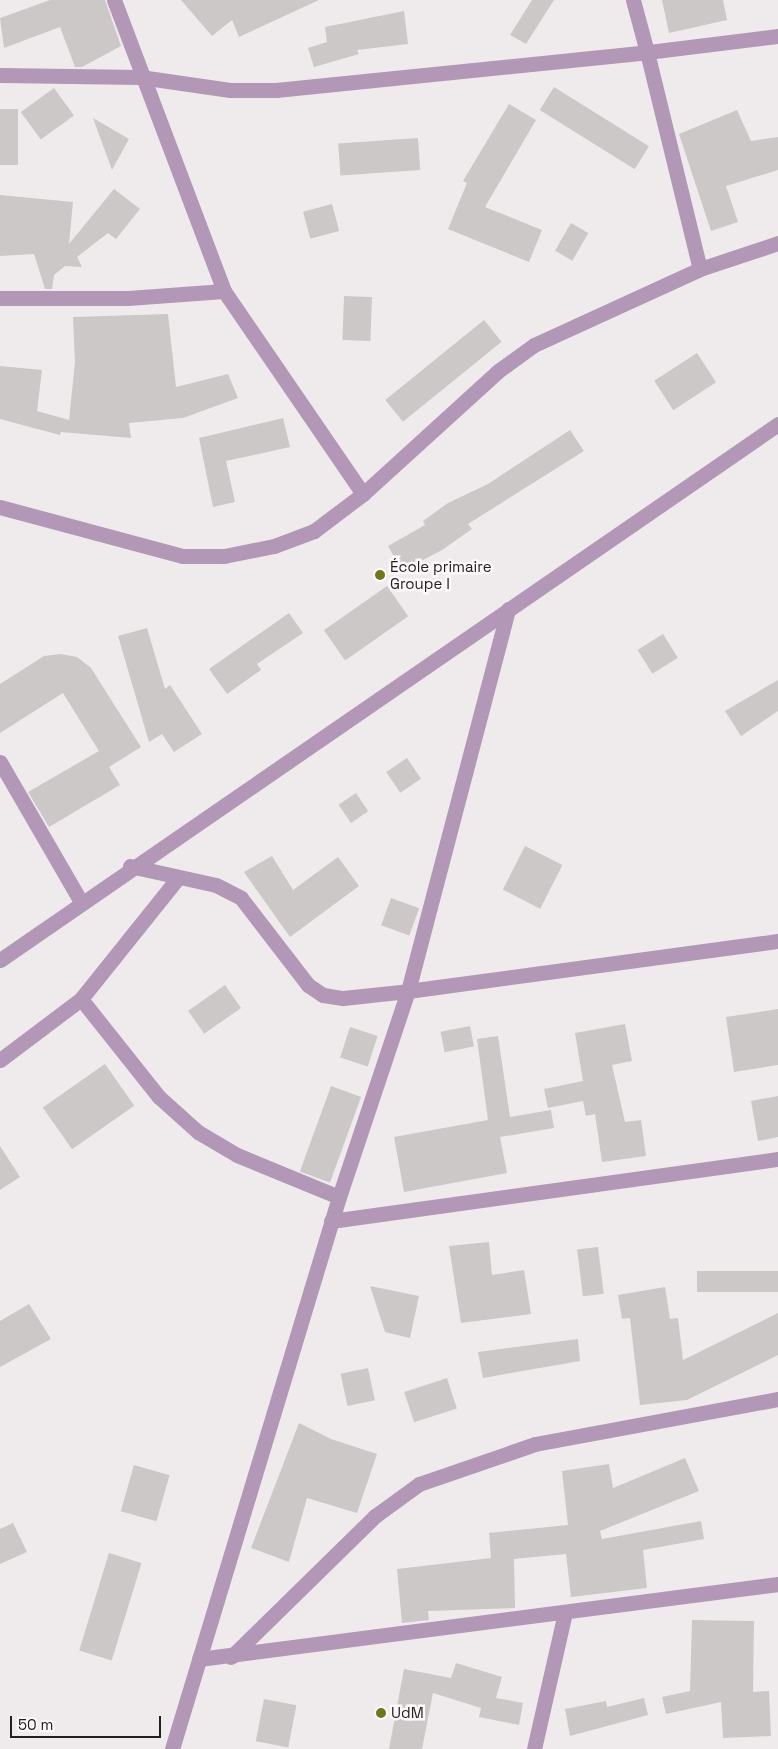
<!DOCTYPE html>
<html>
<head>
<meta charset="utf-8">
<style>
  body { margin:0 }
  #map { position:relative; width:778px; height:1749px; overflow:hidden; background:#efebed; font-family:"Space Grotesk",sans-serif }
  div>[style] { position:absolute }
  .building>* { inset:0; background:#ccc8c8; transform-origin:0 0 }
  .minor>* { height:15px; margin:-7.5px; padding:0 7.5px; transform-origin:7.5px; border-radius:7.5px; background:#b297b7 }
  .dots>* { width:14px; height:14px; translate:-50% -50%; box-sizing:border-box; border:2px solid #fdf9fb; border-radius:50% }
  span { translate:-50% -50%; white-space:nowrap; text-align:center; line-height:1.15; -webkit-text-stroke:5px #fdf9fb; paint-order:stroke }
  .poi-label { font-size:15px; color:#212020 }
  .left { translate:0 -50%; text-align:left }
  .scale { position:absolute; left:10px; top:1716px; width:151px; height:22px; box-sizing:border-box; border:2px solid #212020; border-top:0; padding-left:6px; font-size:15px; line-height:18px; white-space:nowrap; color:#212020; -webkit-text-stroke:4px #fdf9fb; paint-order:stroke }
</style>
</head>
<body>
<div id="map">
  <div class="building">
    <i style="clip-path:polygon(50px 0,105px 0,121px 46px,82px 67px,75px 67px,60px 27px,4px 48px,0 18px)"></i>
    <i style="clip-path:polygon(181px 0,319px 0,239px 37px,232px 20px,212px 36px)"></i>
    <i style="clip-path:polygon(532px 0,554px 0,526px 44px,510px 35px)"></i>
    <i style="clip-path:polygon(662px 0,723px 0,727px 20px,669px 33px)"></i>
    <i style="clip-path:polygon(404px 11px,408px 44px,357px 50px,359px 54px,314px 67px,308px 48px,327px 42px,325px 27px)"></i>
    <i style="left:554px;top:87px;width:112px;height:27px;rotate:32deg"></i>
    <i style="left:54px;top:88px;width:34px;height:41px;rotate:54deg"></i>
    <i style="clip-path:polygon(509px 104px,536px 120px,485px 207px,542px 230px,529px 262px,448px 229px,467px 183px,463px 181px)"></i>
    <i style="left:0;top:109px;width:18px;height:56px"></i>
    <i style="clip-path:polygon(737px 110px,751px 141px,778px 137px,778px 170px,726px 186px,738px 222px,711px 231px,679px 134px)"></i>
    <i style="clip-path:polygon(93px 118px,129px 139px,112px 170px)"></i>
    <i style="left:418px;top:138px;width:32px;height:80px;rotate:86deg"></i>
    <i style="clip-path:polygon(114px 189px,140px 209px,116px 239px,108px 233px,77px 257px,82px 267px,65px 266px,54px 275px,52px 289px,45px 289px,34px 254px,0 256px,0 195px,73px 202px,69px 244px)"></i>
    <i style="left:332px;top:204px;width:28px;height:30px;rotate:75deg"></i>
    <i style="left:571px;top:223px;width:20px;height:32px;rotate:30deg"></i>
    <i style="left:344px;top:296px;width:28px;height:44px;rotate:2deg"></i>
    <i style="clip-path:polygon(168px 314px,176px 387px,228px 374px,238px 398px,183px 418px,129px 423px,131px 438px,61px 432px,60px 435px,0 419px,0 366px,42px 370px,37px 411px,69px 420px,75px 362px,73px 317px)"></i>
    <i style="left:484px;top:320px;width:28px;height:127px;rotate:51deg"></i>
    <i style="left:697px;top:353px;width:35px;height:51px;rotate:57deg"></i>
    <i style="clip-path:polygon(283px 418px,290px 447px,226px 461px,235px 502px,213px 507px,199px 438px)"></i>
    <i style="clip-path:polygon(570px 430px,584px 451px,468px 524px,472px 529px,442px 550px,402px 571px,388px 546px,425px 525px,423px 521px,448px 503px,488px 484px)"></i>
    <i style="left:387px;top:586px;width:37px;height:77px;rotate:55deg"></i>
    <i style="clip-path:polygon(289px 613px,303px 633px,257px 664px,261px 670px,227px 694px,209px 669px)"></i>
    <i style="clip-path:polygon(147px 628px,165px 689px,170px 685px,202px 734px,174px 752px,162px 734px,149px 742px,118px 636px)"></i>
    <i style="left:663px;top:634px;width:28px;height:30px;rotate:58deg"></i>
    <i style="clip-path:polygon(61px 654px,77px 657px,91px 668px,141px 747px,109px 767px,120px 785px,49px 827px,28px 792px,99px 751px,63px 693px,0 733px,0 684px,44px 656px)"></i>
    <i style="clip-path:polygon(778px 680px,778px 711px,741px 736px,725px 711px)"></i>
    <i style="left:407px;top:758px;width:25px;height:25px;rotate:56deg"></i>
    <i style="left:356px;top:793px;width:22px;height:21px;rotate:56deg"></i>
    <i style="left:525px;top:846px;width:42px;height:49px;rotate:27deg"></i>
    <i style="clip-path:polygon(272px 856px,293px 890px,338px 857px,359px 886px,290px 937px,244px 872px)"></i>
    <i style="left:391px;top:898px;width:30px;height:29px;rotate:20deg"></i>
    <i style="left:225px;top:985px;width:28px;height:45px;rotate:55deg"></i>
    <i style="clip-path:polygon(778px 1009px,778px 1065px,734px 1072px,726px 1017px)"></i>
    <i style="clip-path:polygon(625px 1024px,632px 1061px,612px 1065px,625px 1122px,641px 1120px,646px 1156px,602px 1162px,595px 1114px,586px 1116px,583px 1101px,548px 1108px,544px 1089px,583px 1081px,575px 1033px)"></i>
    <i style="left:470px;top:1026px;width:21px;height:30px;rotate:79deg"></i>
    <i style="left:350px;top:1027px;width:29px;height:32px;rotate:18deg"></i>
    <i style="clip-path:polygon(498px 1036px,510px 1117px,551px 1110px,554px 1128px,500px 1137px,507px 1173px,404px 1192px,394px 1137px,488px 1120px,477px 1039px)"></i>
    <i style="left:105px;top:1064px;width:51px;height:76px;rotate:55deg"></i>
    <i style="left:331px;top:1086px;width:32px;height:91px;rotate:20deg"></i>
    <i style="clip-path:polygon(778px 1096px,778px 1137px,758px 1141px,751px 1101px)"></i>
    <i style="clip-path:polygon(0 1146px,20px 1177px,0 1190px)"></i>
    <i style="clip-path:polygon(489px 1242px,492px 1275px,524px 1270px,531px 1314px,461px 1323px,449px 1246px)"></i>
    <i style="left:598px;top:1247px;width:47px;height:21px;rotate:83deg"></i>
    <i style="left:778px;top:1271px;width:21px;height:81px;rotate:90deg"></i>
    <i style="clip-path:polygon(370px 1286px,419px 1296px,410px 1338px,385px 1332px)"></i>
    <i style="clip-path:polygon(665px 1287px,670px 1319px,678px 1318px,683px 1360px,778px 1313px,778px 1355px,687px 1400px,640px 1405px,630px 1318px,622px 1319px,618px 1295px)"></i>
    <i style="clip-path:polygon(29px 1304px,51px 1339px,0 1367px,0 1321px)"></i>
    <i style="clip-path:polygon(578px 1339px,580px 1361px,483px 1378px,478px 1352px)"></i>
    <i style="left:368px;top:1368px;width:33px;height:28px;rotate:78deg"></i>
    <i style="left:447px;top:1378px;width:32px;height:45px;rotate:72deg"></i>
    <i style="clip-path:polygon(299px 1423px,331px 1439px,377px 1454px,357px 1513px,307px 1498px,289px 1562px,251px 1548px)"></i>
    <i style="clip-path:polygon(685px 1458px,699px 1491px,600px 1531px,602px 1539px,701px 1521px,704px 1539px,643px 1550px,647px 1588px,571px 1597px,566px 1554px,514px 1559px,515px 1608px,428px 1611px,429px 1620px,402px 1623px,397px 1569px,491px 1558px,489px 1533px,568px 1525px,562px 1471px,609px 1464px,613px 1488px)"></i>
    <i style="left:134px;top:1465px;width:37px;height:48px;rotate:16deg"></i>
    <i style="clip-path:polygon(13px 1523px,27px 1552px,0 1564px,0 1529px)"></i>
    <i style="left:109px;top:1553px;width:34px;height:102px;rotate:17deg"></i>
    <i style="clip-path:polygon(692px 1620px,754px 1621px,753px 1692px,769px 1691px,771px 1736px,723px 1738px,721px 1702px,666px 1714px,662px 1697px,690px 1691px)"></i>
    <i style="clip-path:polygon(456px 1663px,502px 1677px,496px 1698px,523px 1703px,519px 1725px,479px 1717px,481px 1708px,433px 1693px,422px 1749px,389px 1749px,404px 1669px,451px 1678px)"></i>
    <i style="clip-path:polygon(644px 1698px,648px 1715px,570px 1736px,565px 1709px,606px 1701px,607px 1707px)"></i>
    <i style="left:264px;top:1699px;width:33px;height:43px;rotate:11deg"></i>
  </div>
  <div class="minor">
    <i style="left:778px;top:36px;width:132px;rotate:173deg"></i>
    <i style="left:647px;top:52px;width:223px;rotate:76.3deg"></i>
    <i style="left:700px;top:269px;width:82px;rotate:-18.4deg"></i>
    <i style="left:0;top:75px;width:140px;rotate:0.8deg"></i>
    <i style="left:140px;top:77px;width:91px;rotate:8.2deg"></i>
    <i style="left:230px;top:90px;width:46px"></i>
    <i style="left:276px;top:90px;width:373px;rotate:-5.8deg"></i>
    <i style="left:647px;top:52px;width:54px;rotate:-105.1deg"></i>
    <i style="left:0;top:298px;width:128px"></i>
    <i style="left:128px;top:298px;width:96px;rotate:-4.2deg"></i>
    <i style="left:224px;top:291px;width:311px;rotate:-110.7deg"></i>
    <i style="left:363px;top:494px;width:183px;rotate:-42.3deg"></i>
    <i style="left:498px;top:371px;width:44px;rotate:-35.8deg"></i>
    <i style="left:534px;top:345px;width:183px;rotate:-24.6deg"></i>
    <i style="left:0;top:507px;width:189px;rotate:15deg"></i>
    <i style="left:183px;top:556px;width:41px"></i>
    <i style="left:224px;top:556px;width:51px;rotate:-11.3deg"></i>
    <i style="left:274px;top:546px;width:43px;rotate:-20.6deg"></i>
    <i style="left:314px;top:531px;width:61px;rotate:-37.1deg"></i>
    <i style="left:363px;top:494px;width:246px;rotate:-124.4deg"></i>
    <i style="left:0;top:762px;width:162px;rotate:59.9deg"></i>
    <i style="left:130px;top:866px;width:88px;rotate:12.5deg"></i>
    <i style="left:216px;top:885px;width:28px;rotate:27deg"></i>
    <i style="left:241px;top:898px;width:110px;rotate:52.4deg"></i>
    <i style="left:308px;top:985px;width:18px;rotate:34deg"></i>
    <i style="left:323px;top:995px;width:20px;rotate:9deg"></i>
    <i style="left:343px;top:998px;width:65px;rotate:-6.1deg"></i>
    <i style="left:408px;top:991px;width:395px;rotate:-75.3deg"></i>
    <i style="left:177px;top:879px;width:154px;rotate:128.7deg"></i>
    <i style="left:81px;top:999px;width:125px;rotate:51.5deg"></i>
    <i style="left:159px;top:1097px;width:52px;rotate:41.9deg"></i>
    <i style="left:198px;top:1132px;width:45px;rotate:30.5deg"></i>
    <i style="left:237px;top:1155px;width:110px;rotate:22.4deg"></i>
    <i style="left:0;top:960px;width:945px;rotate:-34.56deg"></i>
    <i style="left:0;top:1060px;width:101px;rotate:-37deg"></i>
    <i style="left:331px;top:1221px;width:451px;rotate:-7.9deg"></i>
    <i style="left:231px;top:1657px;width:202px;rotate:-44.4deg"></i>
    <i style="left:375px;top:1516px;width:54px;rotate:-36deg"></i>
    <i style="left:419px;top:1484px;width:123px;rotate:-19deg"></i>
    <i style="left:535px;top:1444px;width:247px;rotate:-10.5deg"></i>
    <i style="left:199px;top:1659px;width:584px;rotate:-7.38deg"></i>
    <i style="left:172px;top:1749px;width:577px;rotate:-73.17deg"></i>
    <i style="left:339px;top:1197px;width:217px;rotate:-71.5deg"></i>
    <i style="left:408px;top:991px;width:373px;rotate:-7.7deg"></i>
    <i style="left:534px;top:1749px;width:139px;rotate:-77.2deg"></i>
  </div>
  <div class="dots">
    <i style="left:380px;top:575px;background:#71761e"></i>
    <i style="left:381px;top:1713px;background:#71761e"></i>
  </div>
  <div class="poi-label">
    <span class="left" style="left:390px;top:575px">École primaire<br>Groupe I</span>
    <span class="left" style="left:391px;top:1713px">UdM</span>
  </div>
  <div class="scale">50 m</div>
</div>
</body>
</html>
